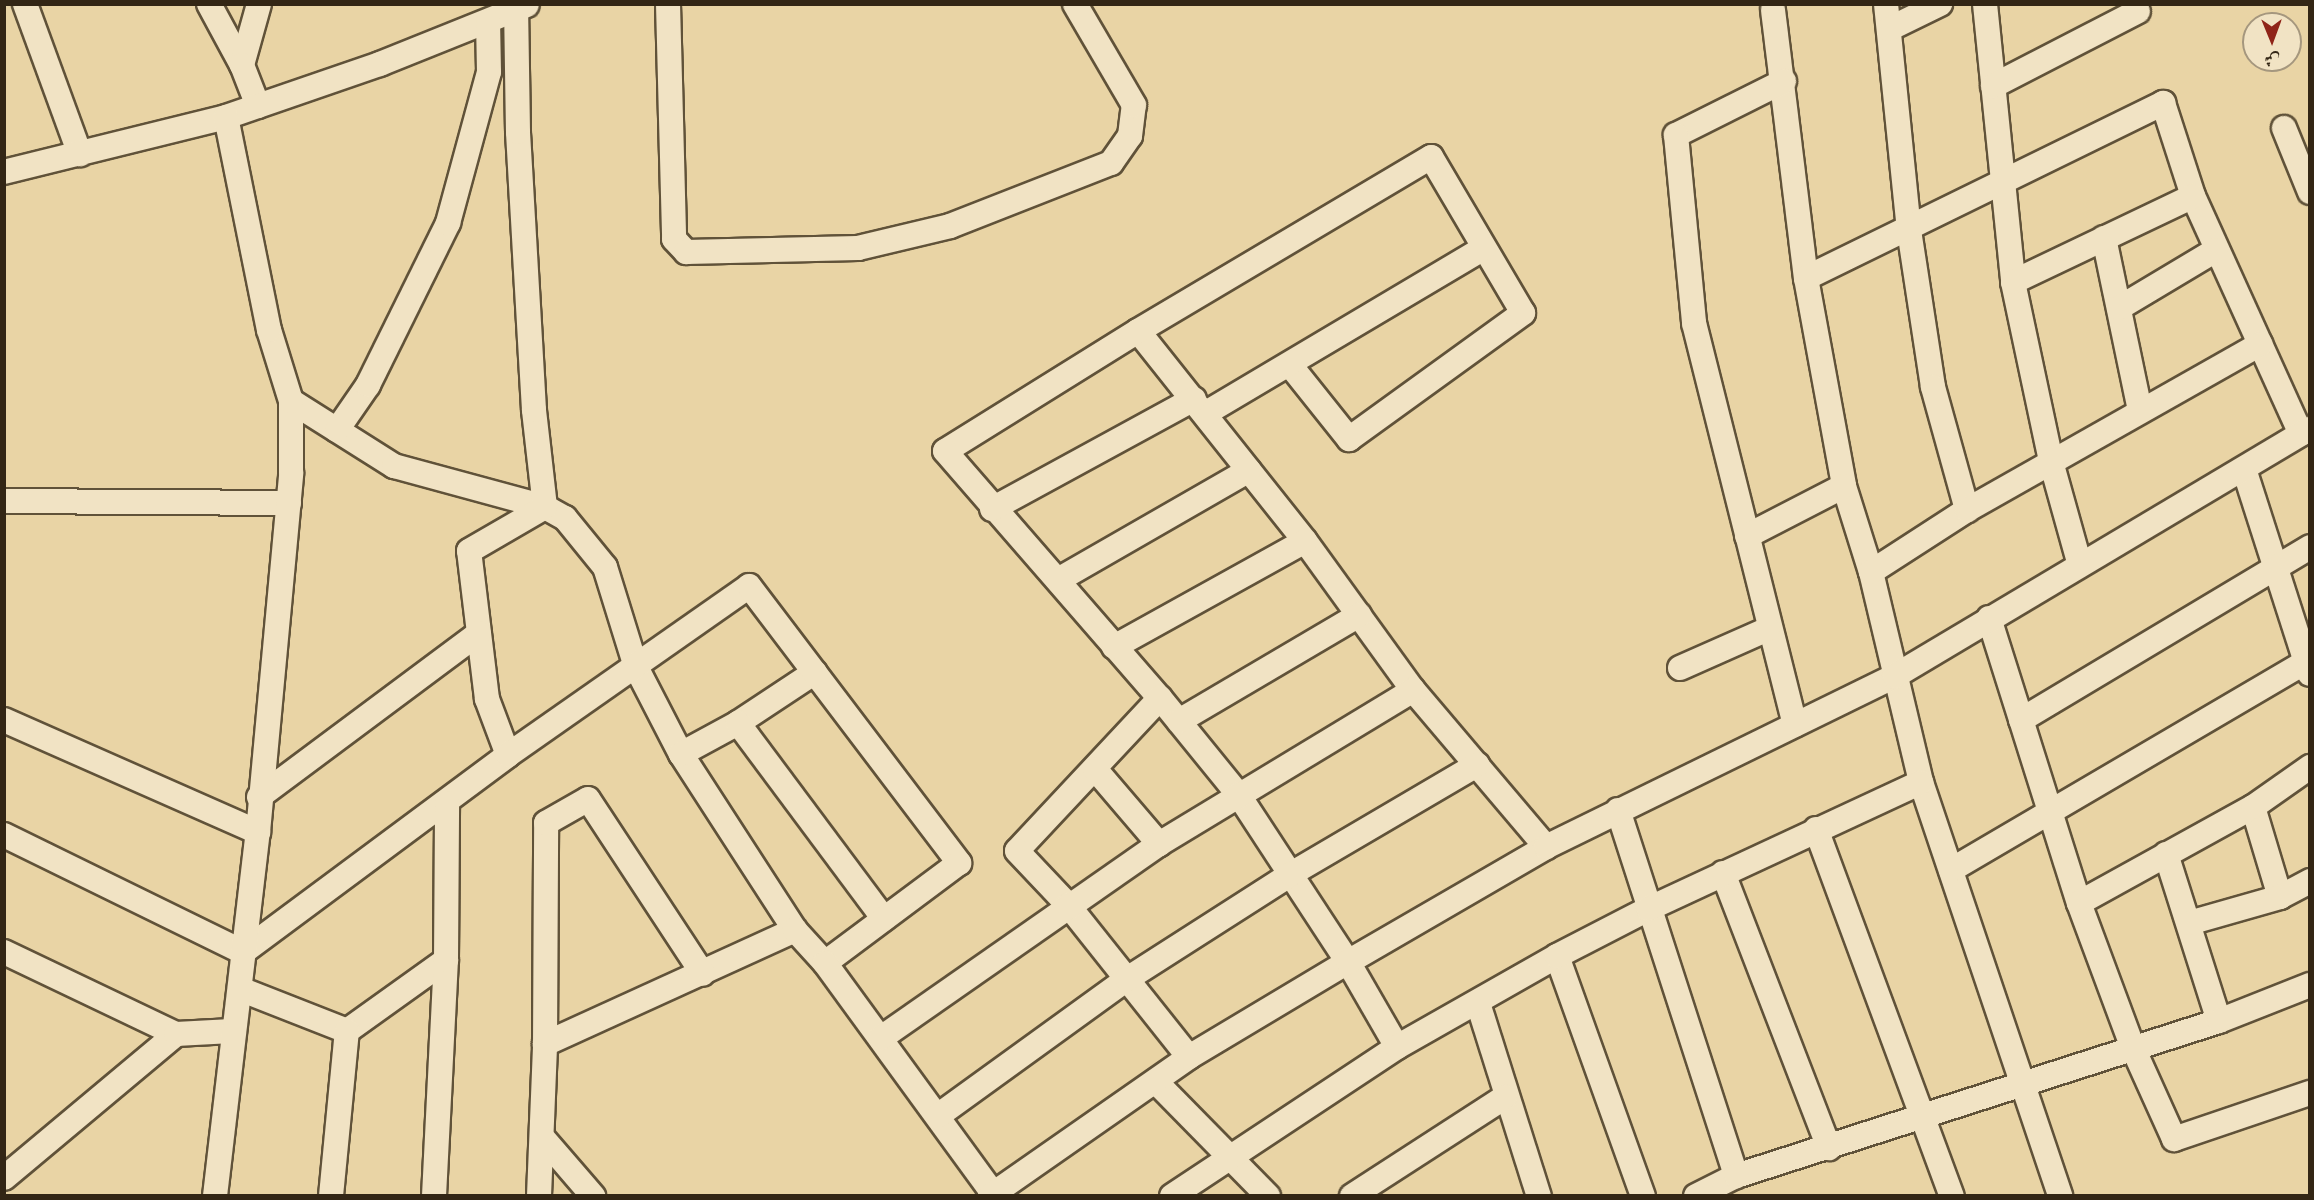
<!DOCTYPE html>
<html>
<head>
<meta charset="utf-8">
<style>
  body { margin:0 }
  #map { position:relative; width:2314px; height:1200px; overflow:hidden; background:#e9d4a5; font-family:"Sorts Mill Goudy",Amiri,serif }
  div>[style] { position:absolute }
  .roads { filter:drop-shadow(2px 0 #605239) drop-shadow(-2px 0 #605239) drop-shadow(0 2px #605239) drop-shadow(0 -2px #605239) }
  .minor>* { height:24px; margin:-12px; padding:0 12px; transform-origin:12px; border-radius:12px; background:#f1e3c4 }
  span { translate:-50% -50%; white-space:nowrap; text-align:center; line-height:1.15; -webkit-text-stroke:4.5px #f1e3c4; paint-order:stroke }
  .frame { position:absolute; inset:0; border:6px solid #332615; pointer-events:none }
  .north { position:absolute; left:2242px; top:12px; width:60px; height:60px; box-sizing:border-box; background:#f1e3c4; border:2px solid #a5977e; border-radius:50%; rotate:179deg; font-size:16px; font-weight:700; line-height:24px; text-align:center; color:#332615 }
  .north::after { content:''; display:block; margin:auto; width:21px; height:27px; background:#8f2418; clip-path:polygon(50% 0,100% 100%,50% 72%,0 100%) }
</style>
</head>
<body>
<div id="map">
  <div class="roads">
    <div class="minor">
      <i style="left:25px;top:4px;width:160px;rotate:69.9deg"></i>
      <i style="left:209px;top:4px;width:69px;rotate:61.6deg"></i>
      <i style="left:242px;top:65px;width:63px;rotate:-74.4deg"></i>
      <i style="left:668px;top:4px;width:235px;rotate:88.5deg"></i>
      <i style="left:674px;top:239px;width:18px;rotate:47deg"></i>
      <i style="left:686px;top:252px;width:172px;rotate:-1.3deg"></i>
      <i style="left:858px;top:248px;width:95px;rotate:-13.4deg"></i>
      <i style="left:950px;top:226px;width:173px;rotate:-21.4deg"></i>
      <i style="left:1111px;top:163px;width:33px;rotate:-55deg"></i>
      <i style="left:1130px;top:136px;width:31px;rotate:-83deg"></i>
      <i style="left:1134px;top:105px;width:117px;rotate:-120.3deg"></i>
      <i style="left:1886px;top:4px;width:227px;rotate:84.2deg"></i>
      <i style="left:1909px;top:230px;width:159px;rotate:81.3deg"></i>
      <i style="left:1933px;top:387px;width:128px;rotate:74.5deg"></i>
      <i style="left:1985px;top:4px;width:279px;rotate:84.2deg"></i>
      <i style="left:2013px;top:282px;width:187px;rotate:78deg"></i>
      <i style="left:2052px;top:465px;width:104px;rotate:74.4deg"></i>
      <i style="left:1773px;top:10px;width:270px;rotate:83deg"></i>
      <i style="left:1806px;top:278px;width:211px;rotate:79.6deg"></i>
      <i style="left:1844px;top:486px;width:90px;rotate:72.6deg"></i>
      <i style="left:1871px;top:572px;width:216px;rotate:76.6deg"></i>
      <i style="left:1921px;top:782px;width:437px;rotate:71.4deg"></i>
      <i style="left:1889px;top:29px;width:57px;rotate:-26.1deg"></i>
      <i style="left:242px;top:65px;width:44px;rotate:68.7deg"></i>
      <i style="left:1784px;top:81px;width:121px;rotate:153.4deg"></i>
      <i style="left:1676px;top:135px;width:189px;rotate:84.5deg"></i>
      <i style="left:1694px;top:323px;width:414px;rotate:75.9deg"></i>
      <i style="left:1993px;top:86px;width:163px;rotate:-27.3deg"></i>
      <i style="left:2284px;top:128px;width:69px;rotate:67.9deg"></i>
      <i style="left:4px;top:172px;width:229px;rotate:-13.9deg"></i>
      <i style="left:226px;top:117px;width:163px;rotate:-19deg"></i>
      <i style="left:380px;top:64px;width:158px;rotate:-21.9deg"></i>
      <i style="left:2104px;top:238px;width:176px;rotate:78.2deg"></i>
      <i style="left:1806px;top:278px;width:398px;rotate:-26.1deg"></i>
      <i style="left:2163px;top:103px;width:98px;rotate:72.1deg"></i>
      <i style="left:2193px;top:196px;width:261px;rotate:65.6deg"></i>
      <i style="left:2013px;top:282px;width:199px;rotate:-25.5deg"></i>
      <i style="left:2119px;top:308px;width:113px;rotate:-30.9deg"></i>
      <i style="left:1138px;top:331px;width:268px;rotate:51.5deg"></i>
      <i style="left:1305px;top:541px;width:184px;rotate:54.1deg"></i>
      <i style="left:1413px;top:690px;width:206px;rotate:49.7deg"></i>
      <i style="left:1290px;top:365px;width:95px;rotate:51.4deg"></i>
      <i style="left:1349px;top:439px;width:215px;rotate:-35.9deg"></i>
      <i style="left:1523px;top:313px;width:181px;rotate:-120.5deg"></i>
      <i style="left:1431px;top:157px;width:341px;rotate:149.3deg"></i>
      <i style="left:1138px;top:331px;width:227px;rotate:148.1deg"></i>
      <i style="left:945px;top:451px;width:327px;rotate:49deg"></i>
      <i style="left:1160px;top:698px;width:124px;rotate:50.9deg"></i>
      <i style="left:1238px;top:794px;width:201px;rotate:56.8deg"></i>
      <i style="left:1348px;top:962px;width:98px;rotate:60deg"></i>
      <i style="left:291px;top:401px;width:122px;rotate:32.3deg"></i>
      <i style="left:394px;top:466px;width:156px;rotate:15.2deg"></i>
      <i style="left:545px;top:507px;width:23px;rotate:29deg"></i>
      <i style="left:565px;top:518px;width:63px;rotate:50.8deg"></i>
      <i style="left:605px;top:567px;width:105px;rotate:72.8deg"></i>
      <i style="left:636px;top:667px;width:98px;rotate:62.7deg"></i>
      <i style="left:681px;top:754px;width:210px;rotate:57.1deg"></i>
      <i style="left:795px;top:930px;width:275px;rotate:155.5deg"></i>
      <i style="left:1206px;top:413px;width:323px;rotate:-30.7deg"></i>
      <i style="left:337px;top:430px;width:55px;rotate:-55.4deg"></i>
      <i style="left:368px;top:385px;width:181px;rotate:-63.7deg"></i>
      <i style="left:448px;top:223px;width:156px;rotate:-74.8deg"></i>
      <i style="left:489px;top:72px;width:50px;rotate:-91.1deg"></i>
      <i style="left:2244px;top:469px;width:215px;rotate:72.2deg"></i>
      <i style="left:4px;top:501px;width:285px;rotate:0.4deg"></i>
      <i style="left:992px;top:509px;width:230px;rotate:-28.6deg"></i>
      <i style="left:1747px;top:536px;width:109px;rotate:-27.3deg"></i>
      <i style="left:1871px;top:572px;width:114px;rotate:-32.9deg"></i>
      <i style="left:1967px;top:510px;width:337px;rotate:-29.5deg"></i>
      <i style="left:1058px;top:580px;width:220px;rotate:-29.9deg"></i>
      <i style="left:1989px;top:618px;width:299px;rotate:72.5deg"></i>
      <i style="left:2079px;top:903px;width:155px;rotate:69.6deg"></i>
      <i style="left:2133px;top:1048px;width:100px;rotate:65.7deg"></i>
      <i style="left:2174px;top:1139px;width:144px;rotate:-18.7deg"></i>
      <i style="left:1114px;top:647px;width:218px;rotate:-29deg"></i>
      <i style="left:1680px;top:668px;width:96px;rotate:-23.9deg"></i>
      <i style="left:1160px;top:698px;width:209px;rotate:133.1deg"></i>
      <i style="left:1017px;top:851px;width:74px;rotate:46.6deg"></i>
      <i style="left:1068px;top:905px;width:194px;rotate:51.5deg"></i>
      <i style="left:4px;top:720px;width:278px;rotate:23.8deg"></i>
      <i style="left:2021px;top:720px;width:337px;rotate:-30.9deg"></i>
      <i style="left:1179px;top:721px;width:209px;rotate:-30.5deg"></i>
      <i style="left:738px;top:723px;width:92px;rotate:-33.5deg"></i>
      <i style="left:681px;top:754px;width:65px;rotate:-28.5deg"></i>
      <i style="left:738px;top:723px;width:244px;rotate:53.3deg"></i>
      <i style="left:508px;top:755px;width:60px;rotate:-110.6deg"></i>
      <i style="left:487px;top:699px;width:149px;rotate:-96.9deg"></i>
      <i style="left:469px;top:551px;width:88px;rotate:-30.1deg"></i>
      <i style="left:545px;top:507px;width:98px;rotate:-96.5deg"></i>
      <i style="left:534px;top:410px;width:278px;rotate:-93.3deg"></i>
      <i style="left:518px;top:132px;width:121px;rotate:-90.9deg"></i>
      <i style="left:1095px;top:769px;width:99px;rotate:49.5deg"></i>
      <i style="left:259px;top:797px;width:274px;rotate:-36.7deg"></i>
      <i style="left:2253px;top:807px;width:94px;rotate:73.3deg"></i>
      <i style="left:1618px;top:810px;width:385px;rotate:72.1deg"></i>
      <i style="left:1816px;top:829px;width:391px;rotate:69.7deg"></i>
      <i style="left:4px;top:835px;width:266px;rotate:26.1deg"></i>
      <i style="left:243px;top:952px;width:330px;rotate:-36.6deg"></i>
      <i style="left:508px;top:755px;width:294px;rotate:-35deg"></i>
      <i style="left:749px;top:586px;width:348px;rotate:52.8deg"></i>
      <i style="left:959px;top:863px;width:167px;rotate:143.3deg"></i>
      <i style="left:825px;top:963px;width:45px;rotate:-132.3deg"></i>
      <i style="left:2166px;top:854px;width:175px;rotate:72.4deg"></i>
      <i style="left:1951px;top:870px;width:416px;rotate:-30.4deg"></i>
      <i style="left:1723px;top:873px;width:295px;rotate:68.9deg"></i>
      <i style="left:2079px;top:903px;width:199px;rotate:-28.9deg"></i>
      <i style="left:2253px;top:807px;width:70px;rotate:-35.1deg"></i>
      <i style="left:2189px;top:923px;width:95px;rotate:-15.9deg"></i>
      <i style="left:2280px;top:897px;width:34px;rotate:-28deg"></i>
      <i style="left:4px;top:952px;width:191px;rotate:25.5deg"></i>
      <i style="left:1557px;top:956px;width:255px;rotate:70.3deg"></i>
      <i style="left:825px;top:963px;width:288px;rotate:53.9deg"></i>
      <i style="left:240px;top:989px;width:115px;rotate:21.4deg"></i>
      <i style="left:347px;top:1031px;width:122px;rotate:-35.6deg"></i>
      <i style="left:1478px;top:1003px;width:202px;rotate:72.5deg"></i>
      <i style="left:881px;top:1038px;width:339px;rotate:-34.9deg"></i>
      <i style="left:1159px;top:844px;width:297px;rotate:-31.2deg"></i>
      <i style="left:1156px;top:1082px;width:160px;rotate:45.5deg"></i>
      <i style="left:939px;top:1115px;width:232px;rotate:-35.9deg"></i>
      <i style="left:1127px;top:979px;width:195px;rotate:-32.6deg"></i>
      <i style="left:1291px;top:874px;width:216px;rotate:-30.4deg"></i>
      <i style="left:543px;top:1138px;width:77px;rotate:49.2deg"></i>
      <i style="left:4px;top:1178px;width:224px;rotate:-39.9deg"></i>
      <i style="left:176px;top:1034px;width:56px;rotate:-3.1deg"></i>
      <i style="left:215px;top:1196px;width:367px;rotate:-83.3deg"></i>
      <i style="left:258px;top:832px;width:361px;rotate:-84.7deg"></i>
      <i style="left:291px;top:473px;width:72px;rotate:-90deg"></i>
      <i style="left:291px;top:401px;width:74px;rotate:-107.2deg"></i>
      <i style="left:269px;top:330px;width:217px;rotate:-101.4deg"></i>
      <i style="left:331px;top:1196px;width:166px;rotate:-84.5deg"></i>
      <i style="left:434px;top:1196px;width:236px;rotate:-87.1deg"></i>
      <i style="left:446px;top:960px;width:157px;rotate:-89.6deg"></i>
      <i style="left:539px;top:1196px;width:152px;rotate:-87.7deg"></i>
      <i style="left:545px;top:1044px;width:221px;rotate:-89.7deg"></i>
      <i style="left:546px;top:823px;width:48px;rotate:-29.7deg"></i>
      <i style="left:588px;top:799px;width:209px;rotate:56.7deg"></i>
      <i style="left:990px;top:1196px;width:243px;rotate:-34.9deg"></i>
      <i style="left:1189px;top:1057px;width:185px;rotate:-30.9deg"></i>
      <i style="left:1348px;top:962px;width:229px;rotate:-30.1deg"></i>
      <i style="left:1546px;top:847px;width:389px;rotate:-26.1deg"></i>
      <i style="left:1895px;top:676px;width:483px;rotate:-30.8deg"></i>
      <i style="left:1172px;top:1196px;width:270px;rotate:-33.5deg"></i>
      <i style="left:1397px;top:1047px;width:184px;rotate:-29.6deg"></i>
      <i style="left:1557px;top:956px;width:102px;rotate:-27.3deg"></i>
      <i style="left:1648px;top:909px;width:301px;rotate:-24.9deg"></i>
      <i style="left:1352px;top:1196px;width:182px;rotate:-32.9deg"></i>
      <i style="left:1696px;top:1196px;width:45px;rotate:-26.6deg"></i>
      <i style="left:1736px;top:1176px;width:507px;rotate:-17.79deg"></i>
      <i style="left:2219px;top:1021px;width:98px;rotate:-21.6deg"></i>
    </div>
  </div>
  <div class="frame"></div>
  <div class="north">ش</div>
</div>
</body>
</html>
